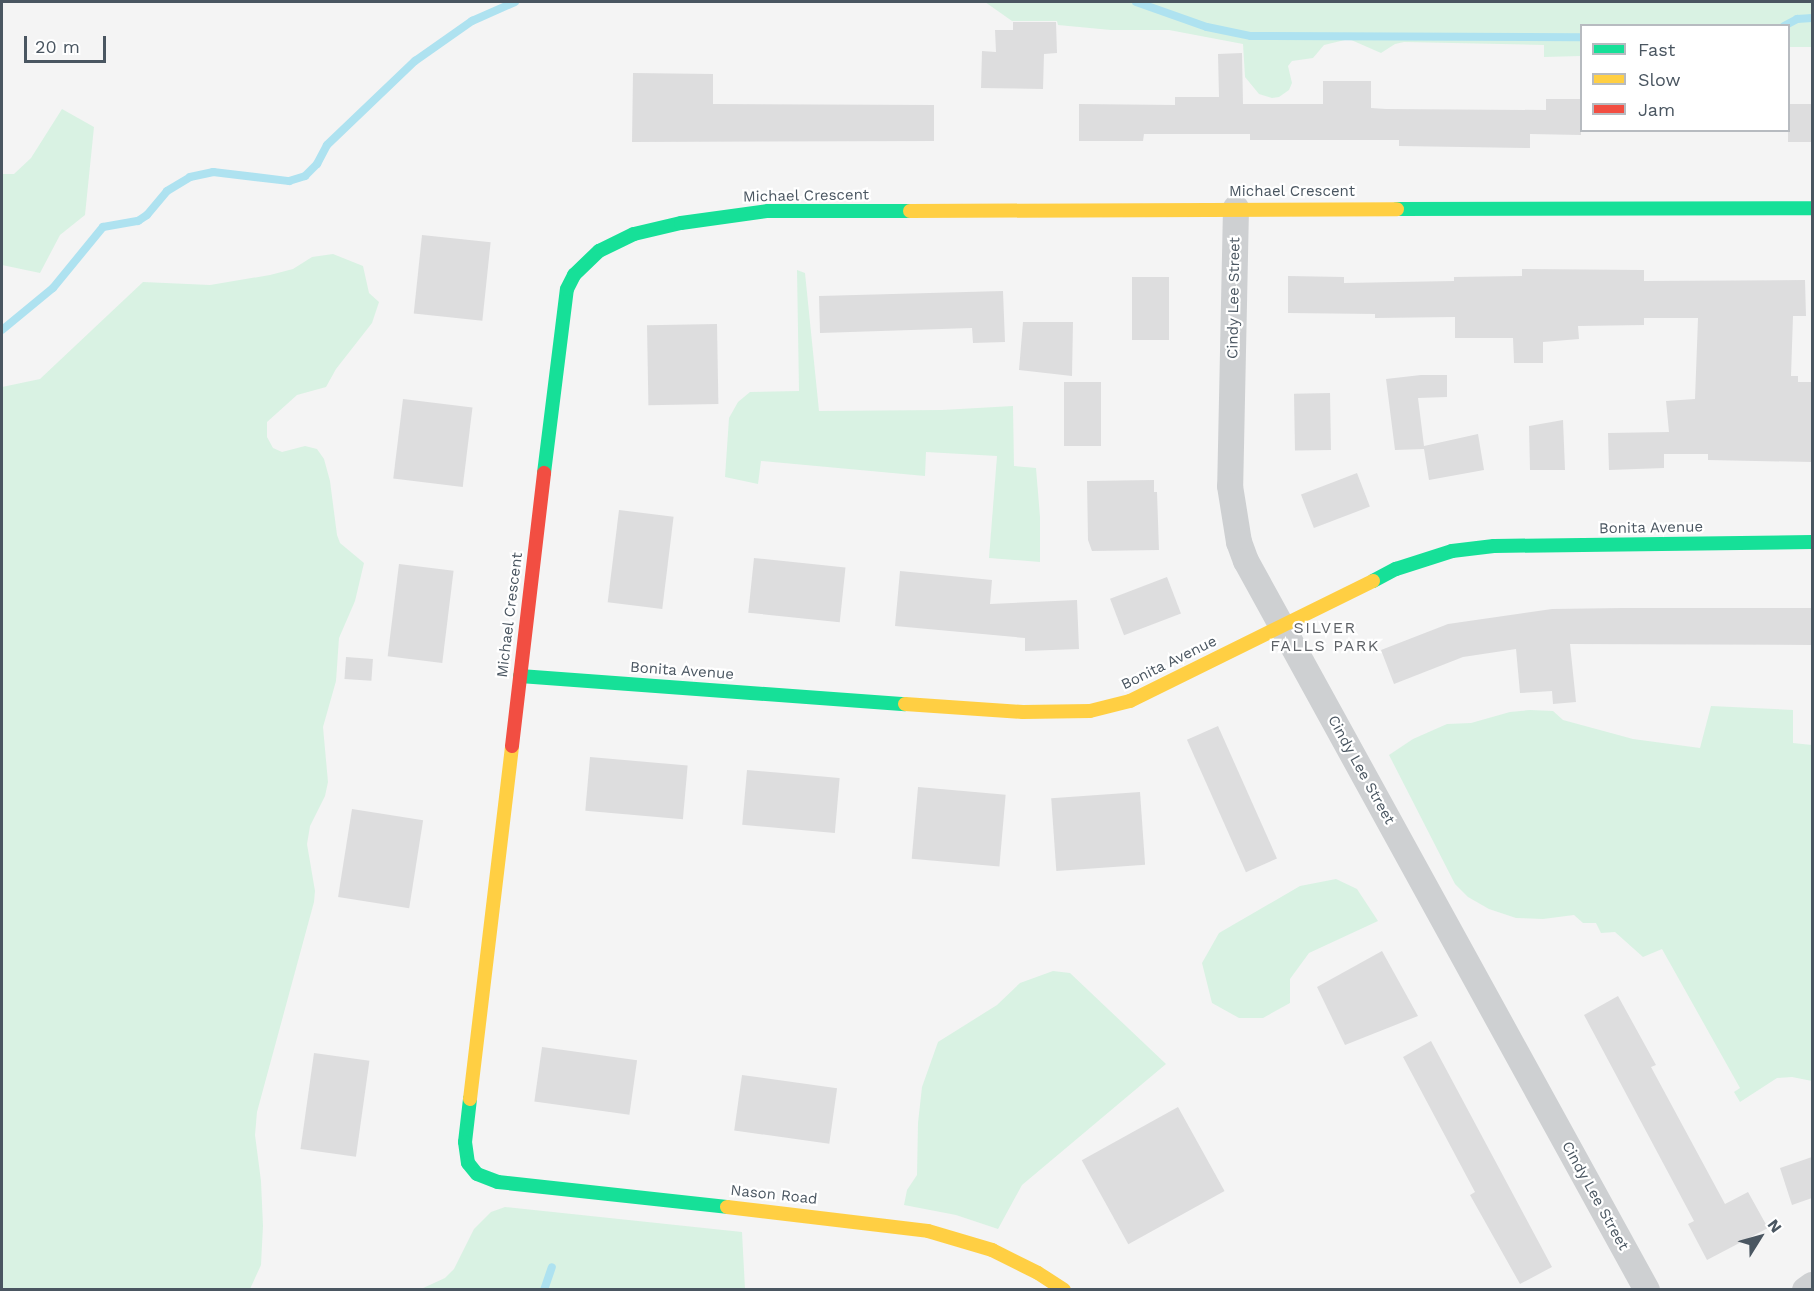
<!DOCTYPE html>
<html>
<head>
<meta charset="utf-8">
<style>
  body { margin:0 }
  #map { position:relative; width:1814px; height:1291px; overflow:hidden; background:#f4f4f4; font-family:"Work Sans",sans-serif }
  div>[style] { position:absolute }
  .green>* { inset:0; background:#d9f2e3 }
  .stream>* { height:8px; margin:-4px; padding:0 4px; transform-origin:4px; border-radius:4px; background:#aee2f0 }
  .building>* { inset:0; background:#ddddde; transform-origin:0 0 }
  .street>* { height:26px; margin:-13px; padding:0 13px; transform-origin:13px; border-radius:13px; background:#ced0d2 }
  .fast>* { height:14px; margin:-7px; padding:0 7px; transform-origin:7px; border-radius:7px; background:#16e098 }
  .slow>* { height:14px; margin:-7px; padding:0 7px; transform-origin:7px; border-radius:7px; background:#ffcf43 }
  .jam>* { height:14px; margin:-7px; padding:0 7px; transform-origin:7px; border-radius:7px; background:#f24e42 }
  span { translate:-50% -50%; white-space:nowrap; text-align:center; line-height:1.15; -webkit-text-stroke:4.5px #fff; paint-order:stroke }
  .street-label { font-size:15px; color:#4a5661 }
  .neighbourhood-label { font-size:16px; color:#5f6368; letter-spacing:1.5px }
  .frame { position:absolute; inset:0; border:3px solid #4a5661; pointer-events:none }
  .legend { position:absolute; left:1580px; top:24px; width:210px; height:108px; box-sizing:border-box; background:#fff; border:2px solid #b7bbc0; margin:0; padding:8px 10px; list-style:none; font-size:18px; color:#4a5661 }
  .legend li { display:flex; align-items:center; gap:12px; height:30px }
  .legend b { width:30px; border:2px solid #b7bbc0 }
  .north { position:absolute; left:1730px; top:1207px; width:60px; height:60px; -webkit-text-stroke:4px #fff; paint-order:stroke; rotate:53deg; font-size:16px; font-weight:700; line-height:24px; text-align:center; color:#4a5661 }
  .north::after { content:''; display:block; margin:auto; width:21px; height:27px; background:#4a5661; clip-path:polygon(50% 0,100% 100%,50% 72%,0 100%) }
  .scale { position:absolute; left:24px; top:36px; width:82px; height:27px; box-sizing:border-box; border:3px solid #4a5661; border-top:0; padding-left:8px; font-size:18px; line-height:21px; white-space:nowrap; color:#4a5661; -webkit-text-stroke:4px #fff; paint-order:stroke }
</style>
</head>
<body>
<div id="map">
  <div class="green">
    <i style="clip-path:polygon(985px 2px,1812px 2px,1812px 47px,1789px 47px,1788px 26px,1582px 26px,1581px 56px,1544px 57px,1544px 45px,1404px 42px,1395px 44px,1381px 53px,1349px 39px,1324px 45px,1313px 58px,1292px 61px,1288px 66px,1292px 83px,1289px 90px,1279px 97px,1272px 98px,1259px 94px,1245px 77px,1243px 44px,1169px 30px,1111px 30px,1058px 25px,1057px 21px,1012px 21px)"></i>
    <i style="clip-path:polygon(62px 109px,94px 127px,85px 215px,60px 235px,40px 273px,2px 265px,2px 174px,14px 174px,31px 158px)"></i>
    <i style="clip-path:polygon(333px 254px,363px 266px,369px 293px,379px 302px,372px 323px,336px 369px,326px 387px,297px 395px,267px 422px,267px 437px,273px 448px,282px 452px,305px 446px,317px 449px,324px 459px,330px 481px,337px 535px,340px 543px,364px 563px,355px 601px,339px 638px,336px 681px,323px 727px,328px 782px,325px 796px,310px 826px,307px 844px,315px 891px,314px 902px,257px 1112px,255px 1135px,261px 1181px,263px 1226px,261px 1265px,250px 1289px,2px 1289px,2px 387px,40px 379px,143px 282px,210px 285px,270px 275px,293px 269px,312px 257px)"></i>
    <i style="clip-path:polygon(797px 270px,805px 273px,819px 411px,942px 410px,1013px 406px,1014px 466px,1036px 468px,1040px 517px,1040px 562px,989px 558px,997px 456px,926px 452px,925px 476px,761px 461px,758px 484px,725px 477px,729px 418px,738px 402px,750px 392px,799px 391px)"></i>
    <i style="clip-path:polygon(1711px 706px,1793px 710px,1793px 743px,1812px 745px,1812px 1081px,1792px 1077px,1777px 1078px,1740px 1102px,1734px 1092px,1740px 1088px,1662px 949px,1643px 957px,1615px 932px,1601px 933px,1596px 923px,1583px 923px,1574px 915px,1543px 919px,1516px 918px,1489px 909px,1468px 897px,1455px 884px,1389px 755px,1413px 739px,1447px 724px,1471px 723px,1510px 712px,1530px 710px,1553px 711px,1563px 720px,1633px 739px,1700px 748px)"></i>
    <i style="clip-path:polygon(1336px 879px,1357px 889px,1378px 921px,1309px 953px,1290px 979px,1290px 1003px,1263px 1018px,1239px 1018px,1212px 1003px,1202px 963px,1219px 933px,1300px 886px)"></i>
    <i style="clip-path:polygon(1053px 971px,1070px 973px,1166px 1064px,1022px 1185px,998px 1229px,956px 1215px,904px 1205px,907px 1190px,917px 1175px,918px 1123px,922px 1087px,938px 1042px,997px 1005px,1020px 983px)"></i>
    <i style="clip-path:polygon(505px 1207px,742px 1232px,745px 1289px,421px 1289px,445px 1278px,454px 1269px,474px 1229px,491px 1212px)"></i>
  </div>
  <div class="stream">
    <i style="left:1136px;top:2px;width:75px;rotate:19.4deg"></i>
    <i style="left:1207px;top:27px;width:45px;rotate:11.6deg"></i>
    <i style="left:1251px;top:36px;width:331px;rotate:0.2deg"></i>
    <i style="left:1784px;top:26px;width:15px;rotate:-28deg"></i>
    <i style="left:1797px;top:19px;width:15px;rotate:-4deg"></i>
    <i style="left:2px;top:330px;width:66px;rotate:-39.5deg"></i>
    <i style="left:53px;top:288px;width:79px;rotate:-50.7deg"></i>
    <i style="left:103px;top:227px;width:36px;rotate:-10deg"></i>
    <i style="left:138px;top:221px;width:11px;rotate:-34deg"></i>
    <i style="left:147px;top:215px;width:31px;rotate:-50deg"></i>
    <i style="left:167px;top:191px;width:27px;rotate:-31deg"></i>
    <i style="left:190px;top:177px;width:24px;rotate:-12deg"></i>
    <i style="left:213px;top:172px;width:77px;rotate:6.8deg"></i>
    <i style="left:289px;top:181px;width:17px;rotate:-17deg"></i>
    <i style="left:305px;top:176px;width:17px;rotate:-45deg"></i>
    <i style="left:317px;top:164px;width:21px;rotate:-62deg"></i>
    <i style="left:327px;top:145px;width:122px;rotate:-43.7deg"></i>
    <i style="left:415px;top:61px;width:70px;rotate:-35.1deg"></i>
    <i style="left:472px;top:21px;width:47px;rotate:-23.8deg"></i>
    <i style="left:544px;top:1290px;width:24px;rotate:-71deg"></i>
  </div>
  <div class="building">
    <i style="clip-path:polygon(1013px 22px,1056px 22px,1057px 53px,1044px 54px,1043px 89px,981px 88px,982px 51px,996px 52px,995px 30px,1013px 30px)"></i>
    <i style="clip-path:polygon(1242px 53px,1243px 104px,1323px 104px,1323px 81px,1371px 81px,1371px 108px,1386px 109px,1546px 110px,1546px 99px,1581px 99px,1581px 135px,1530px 134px,1530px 148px,1399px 146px,1399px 140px,1250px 140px,1250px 134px,1144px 134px,1143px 141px,1079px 141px,1079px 104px,1175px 105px,1175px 97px,1219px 97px,1218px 54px)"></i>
    <i style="clip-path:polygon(633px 73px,713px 74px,713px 104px,934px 105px,934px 141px,632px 142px)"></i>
    <i style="left:1788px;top:104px;width:24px;height:38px"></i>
    <i style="left:422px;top:235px;width:69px;height:79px;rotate:6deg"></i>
    <i style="clip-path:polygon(1522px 269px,1644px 270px,1644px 281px,1805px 280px,1806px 316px,1793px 316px,1791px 376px,1798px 376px,1798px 382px,1812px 382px,1812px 462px,1708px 460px,1708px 454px,1664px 454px,1664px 468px,1609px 470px,1608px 433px,1669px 432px,1666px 401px,1695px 399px,1698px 318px,1644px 318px,1644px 325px,1578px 326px,1579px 339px,1543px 342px,1543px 363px,1514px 363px,1513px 338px,1455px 338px,1455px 317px,1375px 318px,1375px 314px,1288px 313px,1288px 276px,1344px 277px,1344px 283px,1454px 281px,1454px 277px,1522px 276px)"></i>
    <i style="left:1169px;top:277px;width:63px;height:37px;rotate:90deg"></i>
    <i style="clip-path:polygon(1003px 291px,1005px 342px,973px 343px,972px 328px,820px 333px,819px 296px)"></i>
    <i style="clip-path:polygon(1023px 322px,1073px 322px,1072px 376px,1019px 370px)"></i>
    <i style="left:717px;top:324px;width:80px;height:70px;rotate:89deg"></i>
    <i style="clip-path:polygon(1421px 375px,1447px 375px,1447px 397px,1418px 398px,1424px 446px,1478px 434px,1484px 470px,1429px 480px,1424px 449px,1395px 450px,1386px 379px)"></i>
    <i style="left:1101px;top:382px;width:64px;height:37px;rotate:90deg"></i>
    <i style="left:1330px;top:393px;width:57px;height:36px;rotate:89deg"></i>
    <i style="left:403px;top:399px;width:70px;height:80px;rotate:7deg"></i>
    <i style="clip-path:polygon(1563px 420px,1565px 470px,1530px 470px,1529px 426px)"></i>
    <i style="left:1357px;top:473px;width:36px;height:60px;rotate:69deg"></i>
    <i style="clip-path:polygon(1154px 480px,1154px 492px,1157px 492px,1159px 550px,1092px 551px,1088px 540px,1087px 481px)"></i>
    <i style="left:619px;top:510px;width:55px;height:93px;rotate:7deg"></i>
    <i style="left:754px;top:558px;width:92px;height:55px;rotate:6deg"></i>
    <i style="left:399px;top:564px;width:55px;height:93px;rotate:7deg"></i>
    <i style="clip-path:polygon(900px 571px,992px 580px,990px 604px,1077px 600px,1079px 649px,1025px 651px,1025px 638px,895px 626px)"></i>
    <i style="left:1167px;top:577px;width:39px;height:61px;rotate:69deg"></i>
    <i style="clip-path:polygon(1622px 608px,1812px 608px,1812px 645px,1570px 644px,1576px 702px,1553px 704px,1552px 691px,1520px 693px,1516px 649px,1463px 657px,1394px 684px,1381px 650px,1448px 624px,1552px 609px)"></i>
    <i style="left:346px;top:657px;width:27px;height:22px;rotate:4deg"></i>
    <i style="left:1218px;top:726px;width:145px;height:34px;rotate:66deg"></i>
    <i style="left:590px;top:757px;width:98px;height:54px;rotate:5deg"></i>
    <i style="left:747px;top:770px;width:93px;height:55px;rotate:5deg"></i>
    <i style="left:918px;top:787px;width:88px;height:72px;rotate:5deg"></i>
    <i style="left:1140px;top:792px;width:73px;height:89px;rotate:86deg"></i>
    <i style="left:352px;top:809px;width:72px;height:89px;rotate:9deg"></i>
    <i style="clip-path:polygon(1382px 951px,1418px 1016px,1345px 1045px,1317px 987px)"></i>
    <i style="clip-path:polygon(1618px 996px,1656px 1065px,1651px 1067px,1725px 1204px,1748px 1192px,1768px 1228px,1707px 1260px,1688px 1224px,1694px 1221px,1584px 1015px)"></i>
    <i style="clip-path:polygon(1431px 1041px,1552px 1267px,1520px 1284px,1470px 1195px,1475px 1192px,1403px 1057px)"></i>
    <i style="left:542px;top:1047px;width:96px;height:55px;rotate:8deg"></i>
    <i style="left:314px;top:1053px;width:56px;height:97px;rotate:8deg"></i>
    <i style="left:742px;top:1075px;width:96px;height:56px;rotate:8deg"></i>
    <i style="left:1178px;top:1107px;width:96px;height:110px;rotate:61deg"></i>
    <i style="clip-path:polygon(1812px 1157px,1812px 1198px,1792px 1205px,1780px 1168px)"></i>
  </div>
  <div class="street">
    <i style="left:1236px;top:208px;width:278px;rotate:91.2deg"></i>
    <i style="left:1230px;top:486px;width:57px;rotate:80.9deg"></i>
    <i style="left:1239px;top:542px;width:20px;rotate:70deg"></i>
    <i style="left:1246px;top:561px;width:832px;rotate:61.19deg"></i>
    <i style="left:1805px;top:1290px;width:9px;rotate:-36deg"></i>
  </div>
  <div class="fast">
    <i style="left:1397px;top:209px;width:415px;rotate:-0.1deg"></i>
    <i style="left:544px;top:473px;width:185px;rotate:-82.9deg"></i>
    <i style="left:567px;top:289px;width:16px;rotate:-63deg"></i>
    <i style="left:574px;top:275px;width:35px;rotate:-44deg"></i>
    <i style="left:599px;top:251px;width:39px;rotate:-26deg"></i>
    <i style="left:634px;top:234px;width:48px;rotate:-13.2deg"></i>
    <i style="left:681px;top:223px;width:88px;rotate:-7.9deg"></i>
    <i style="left:768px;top:211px;width:142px"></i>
    <i style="left:1373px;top:581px;width:26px;rotate:-28deg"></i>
    <i style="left:1396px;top:569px;width:59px;rotate:-17.8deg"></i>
    <i style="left:1452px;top:551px;width:42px;rotate:-6.8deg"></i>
    <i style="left:1494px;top:546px;width:318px;rotate:-0.7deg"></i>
    <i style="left:520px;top:676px;width:386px;rotate:4.2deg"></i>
    <i style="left:470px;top:1099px;width:43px;rotate:96.6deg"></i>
    <i style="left:465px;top:1142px;width:21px;rotate:82deg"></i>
    <i style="left:468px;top:1163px;width:14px;rotate:51deg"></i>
    <i style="left:477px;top:1174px;width:22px;rotate:21deg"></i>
    <i style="left:498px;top:1182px;width:230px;rotate:6.2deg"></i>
  </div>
  <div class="slow">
    <i style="left:910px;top:211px;width:487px;rotate:-0.2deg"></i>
    <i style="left:905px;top:704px;width:118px;rotate:3.9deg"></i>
    <i style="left:1023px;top:712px;width:67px;rotate:-0.9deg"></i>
    <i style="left:1090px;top:711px;width:41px;rotate:-14deg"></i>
    <i style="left:1130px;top:701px;width:271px;rotate:-26.3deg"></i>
    <i style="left:470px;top:1099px;width:355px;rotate:-83.2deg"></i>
    <i style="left:727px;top:1207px;width:202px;rotate:6.8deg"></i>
    <i style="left:928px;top:1231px;width:67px;rotate:16.5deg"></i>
    <i style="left:992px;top:1250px;width:51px;rotate:26.6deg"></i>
    <i style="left:1038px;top:1273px;width:31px;rotate:33deg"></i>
  </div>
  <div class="jam">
    <i style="left:512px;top:746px;width:275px;rotate:-83.3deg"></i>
  </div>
  <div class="street-label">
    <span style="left:1292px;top:192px">Michael Crescent</span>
    <span style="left:806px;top:196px;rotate:-1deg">Michael Crescent</span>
    <span style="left:1234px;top:298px;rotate:-89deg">Cindy Lee Street</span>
    <span style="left:1651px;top:528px;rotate:-1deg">Bonita Avenue</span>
    <span style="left:510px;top:615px;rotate:-83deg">Michael Crescent</span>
    <span style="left:1169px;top:663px;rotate:-26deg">Bonita Avenue</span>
    <span style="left:682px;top:671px;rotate:4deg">Bonita Avenue</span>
    <span style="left:1361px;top:770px;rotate:61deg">Cindy Lee Street</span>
    <span style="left:774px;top:1195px;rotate:6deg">Nason Road</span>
    <span style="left:1595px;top:1196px;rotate:61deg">Cindy Lee Street</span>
  </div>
  <div class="neighbourhood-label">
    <span style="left:1325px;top:637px">SILVER<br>FALLS PARK</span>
  </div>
  <div class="frame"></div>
  <ul class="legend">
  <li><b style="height:8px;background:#16e098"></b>Fast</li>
  <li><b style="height:8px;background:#ffcf43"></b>Slow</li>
  <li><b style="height:8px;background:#f24e42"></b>Jam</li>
  </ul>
  <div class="north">N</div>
  <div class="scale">20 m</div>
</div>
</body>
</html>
